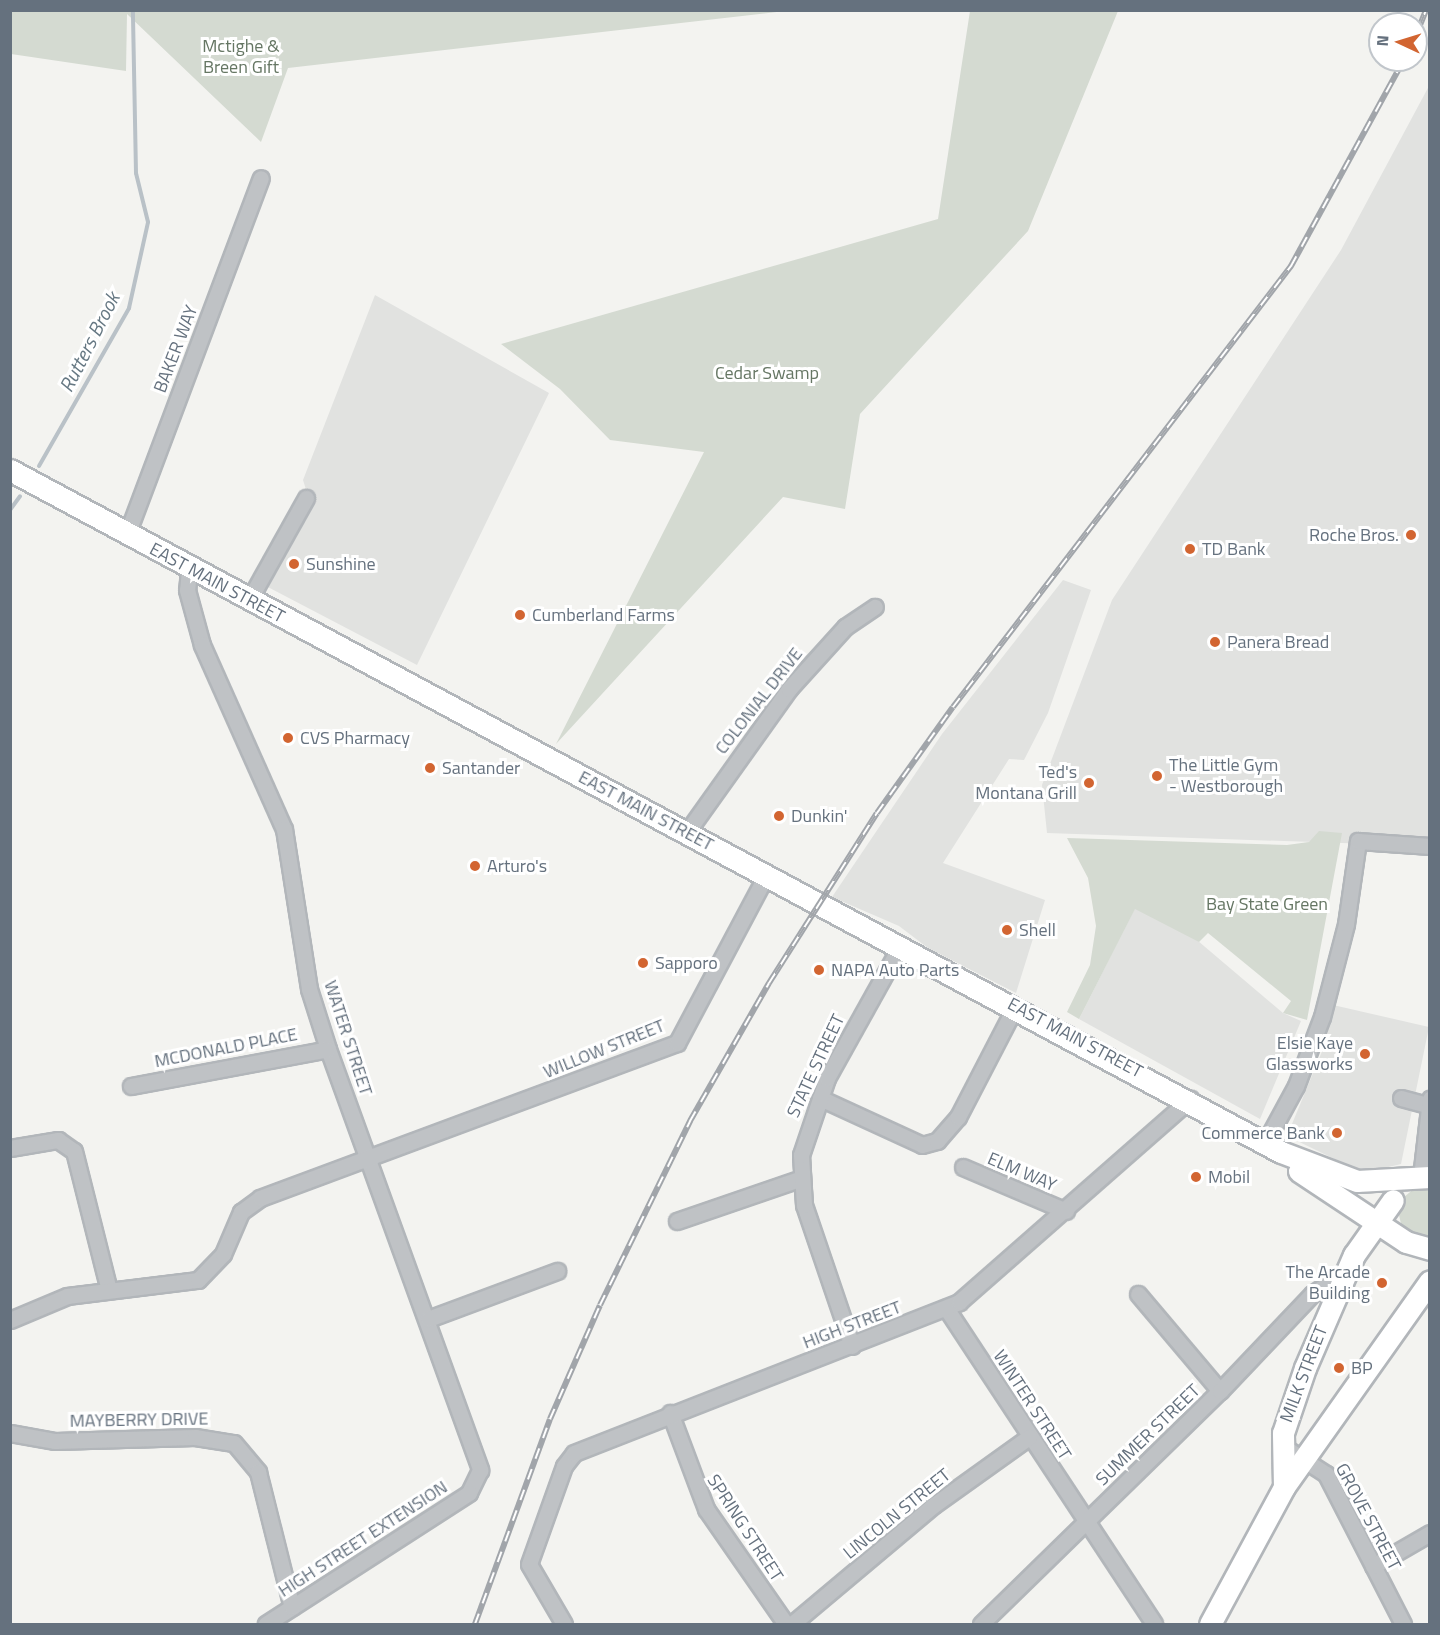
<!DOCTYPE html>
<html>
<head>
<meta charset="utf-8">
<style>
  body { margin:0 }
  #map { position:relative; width:1440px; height:1635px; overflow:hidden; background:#f3f3f0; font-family:"Titillium Web",sans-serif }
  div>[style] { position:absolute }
  .built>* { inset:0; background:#e1e2e0 }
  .green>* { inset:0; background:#d4dad1 }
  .stream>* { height:4px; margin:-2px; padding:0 2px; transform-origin:2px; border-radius:2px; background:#b9c1c7 }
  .roads { filter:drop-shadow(2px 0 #b2b6ba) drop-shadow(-2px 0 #b2b6ba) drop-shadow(0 2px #b2b6ba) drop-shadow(0 -2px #b2b6ba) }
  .minor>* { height:15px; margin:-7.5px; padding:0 7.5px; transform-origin:7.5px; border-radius:7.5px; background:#bfc2c5 }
  .secondary>* { height:21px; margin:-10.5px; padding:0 10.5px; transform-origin:10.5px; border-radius:10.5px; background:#fff }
  .rail>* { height:6px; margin-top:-3px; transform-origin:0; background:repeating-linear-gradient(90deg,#fff 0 11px,#a1a5aa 0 22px); box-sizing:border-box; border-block:2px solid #a1a5aa }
  .dots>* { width:16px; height:16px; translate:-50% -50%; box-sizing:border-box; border:3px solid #fff; border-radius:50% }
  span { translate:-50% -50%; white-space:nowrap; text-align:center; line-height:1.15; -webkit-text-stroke:6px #fff; paint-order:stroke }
  .park-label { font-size:18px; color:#657663 }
  .street-label { font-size:18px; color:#65717e }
  .poi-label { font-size:18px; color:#65717e }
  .right { translate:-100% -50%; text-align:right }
  .left { translate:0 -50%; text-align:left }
  .water-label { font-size:20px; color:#667883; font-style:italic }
  .frame { position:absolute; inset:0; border:12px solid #65717e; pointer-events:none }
  .north { position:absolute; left:1368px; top:12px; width:60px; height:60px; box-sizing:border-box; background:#fff; border:2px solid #c1c6cb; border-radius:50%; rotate:274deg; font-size:16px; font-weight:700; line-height:24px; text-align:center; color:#65717e }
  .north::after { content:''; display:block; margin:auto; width:21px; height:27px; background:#d26531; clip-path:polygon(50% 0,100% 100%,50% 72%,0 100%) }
</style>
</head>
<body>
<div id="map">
  <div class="built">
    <i style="clip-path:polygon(1429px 86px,1429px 846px,1047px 833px,1042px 785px,1112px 600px,1341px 250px)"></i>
    <i style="clip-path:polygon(375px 295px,549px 393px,417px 665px,264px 585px,309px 499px,303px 480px)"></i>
    <i style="clip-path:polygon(1063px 580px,1091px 590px,1048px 713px,1024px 760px,1009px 759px,943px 863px,1045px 900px,1016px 993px,928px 948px,899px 926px,832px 897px,942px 734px)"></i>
    <i style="clip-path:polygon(1135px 908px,1191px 935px,1283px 1013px,1301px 1021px,1260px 1119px,1079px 1019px)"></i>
    <i style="clip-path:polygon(1333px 1005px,1429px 1027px,1401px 1164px,1372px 1171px,1351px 1167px,1287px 1136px,1323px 1049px)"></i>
  </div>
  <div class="green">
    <i style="clip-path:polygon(11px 10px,785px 10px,785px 11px,288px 68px,261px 142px,127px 14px,126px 71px,11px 54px)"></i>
    <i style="clip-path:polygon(970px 11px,1118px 11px,1028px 231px,860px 414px,845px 509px,783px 497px,556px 744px,704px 452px,610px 440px,560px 389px,501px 344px,938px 219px)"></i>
    <i style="clip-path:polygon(1319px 831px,1342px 833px,1307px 1020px,1283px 1013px,1291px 1001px,1208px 933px,1199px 942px,1135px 909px,1079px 1019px,1067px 1012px,1090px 965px,1096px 926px,1088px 878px,1067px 838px,1287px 845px,1309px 842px)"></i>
    <i style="clip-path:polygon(1429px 1187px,1429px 1242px,1402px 1228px,1399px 1215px,1404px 1197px,1415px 1188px)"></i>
  </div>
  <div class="stream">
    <i style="left:39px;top:466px;width:182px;rotate:-60.3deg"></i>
    <i style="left:129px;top:308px;width:88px;rotate:-77.5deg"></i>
    <i style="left:148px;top:222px;width:50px;rotate:-103.8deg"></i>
    <i style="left:136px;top:173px;width:163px;rotate:-91.1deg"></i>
    <i style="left:10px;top:510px;width:17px;rotate:-54deg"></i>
  </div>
  <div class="roads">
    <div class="minor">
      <i style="left:127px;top:534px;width:380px;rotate:-69.4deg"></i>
      <i style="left:189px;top:569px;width:21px;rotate:95deg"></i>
      <i style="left:187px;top:590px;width:57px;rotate:74.7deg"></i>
      <i style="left:202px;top:645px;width:201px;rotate:66deg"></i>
      <i style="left:284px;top:829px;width:162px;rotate:81.1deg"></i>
      <i style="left:309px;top:989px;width:63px;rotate:72.4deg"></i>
      <i style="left:328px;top:1049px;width:448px;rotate:70.1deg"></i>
      <i style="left:480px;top:1470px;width:25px;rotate:116deg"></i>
      <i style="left:469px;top:1493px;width:242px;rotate:147.2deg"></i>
      <i style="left:249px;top:600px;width:117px;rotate:-60.8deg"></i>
      <i style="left:687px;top:832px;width:176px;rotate:-54.5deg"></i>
      <i style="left:789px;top:689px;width:84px;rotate:-47.9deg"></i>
      <i style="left:845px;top:627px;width:36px;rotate:-34deg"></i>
      <i style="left:131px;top:1086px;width:200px;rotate:-10.6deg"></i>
      <i style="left:820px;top:1098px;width:112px;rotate:24.7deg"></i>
      <i style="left:922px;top:1145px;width:16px;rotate:-15deg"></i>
      <i style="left:937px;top:1141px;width:32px;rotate:-49deg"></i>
      <i style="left:958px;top:1117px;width:124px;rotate:-62.6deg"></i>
      <i style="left:1401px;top:1098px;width:28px;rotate:15deg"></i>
      <i style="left:1265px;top:1143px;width:65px;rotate:-61.5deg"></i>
      <i style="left:1296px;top:1086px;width:74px;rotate:-69.4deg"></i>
      <i style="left:1322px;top:1017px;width:96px;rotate:-75.5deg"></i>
      <i style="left:1346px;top:924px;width:84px;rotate:-81.8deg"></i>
      <i style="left:1358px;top:841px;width:72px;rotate:4deg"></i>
      <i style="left:10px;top:1148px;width:49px;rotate:-9.5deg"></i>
      <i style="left:58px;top:1140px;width:19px;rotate:35deg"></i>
      <i style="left:74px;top:1151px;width:143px;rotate:75.9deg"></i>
      <i style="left:963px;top:1167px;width:112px;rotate:23.1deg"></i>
      <i style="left:1421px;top:1177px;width:79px;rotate:-83.4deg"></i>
      <i style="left:677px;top:1221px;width:129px;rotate:-19deg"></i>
      <i style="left:1138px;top:1294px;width:127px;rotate:49.8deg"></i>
      <i style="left:946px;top:1308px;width:378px;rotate:56.6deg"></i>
      <i style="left:428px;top:1319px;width:138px;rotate:-20.4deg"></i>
      <i style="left:10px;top:1320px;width:62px;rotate:-22.8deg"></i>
      <i style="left:67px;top:1296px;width:132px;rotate:-7deg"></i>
      <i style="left:198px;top:1280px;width:36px;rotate:-46deg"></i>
      <i style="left:223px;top:1254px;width:46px;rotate:-66.8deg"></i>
      <i style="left:241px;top:1212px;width:24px;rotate:-36deg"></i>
      <i style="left:260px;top:1198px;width:445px;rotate:-20.4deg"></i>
      <i style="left:677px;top:1043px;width:191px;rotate:-62deg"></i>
      <i style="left:852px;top:1346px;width:149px;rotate:-108.8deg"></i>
      <i style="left:804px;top:1205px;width:50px;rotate:-93.4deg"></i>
      <i style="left:801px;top:1155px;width:81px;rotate:-71.3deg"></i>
      <i style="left:827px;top:1078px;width:150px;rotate:-60.9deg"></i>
      <i style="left:670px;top:1413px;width:103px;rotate:69.4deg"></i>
      <i style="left:706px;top:1509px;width:140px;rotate:55.2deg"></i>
      <i style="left:10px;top:1433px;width:46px;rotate:10.1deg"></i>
      <i style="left:55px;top:1441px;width:140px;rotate:-1.6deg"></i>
      <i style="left:195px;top:1437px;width:39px;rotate:9deg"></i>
      <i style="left:234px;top:1443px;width:38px;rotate:50deg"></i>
      <i style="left:258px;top:1472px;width:139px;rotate:75.9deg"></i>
      <i style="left:1281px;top:1445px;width:54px;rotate:32.8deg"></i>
      <i style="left:1326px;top:1474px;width:169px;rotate:62.8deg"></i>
      <i style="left:1373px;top:1566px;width:66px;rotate:-30.1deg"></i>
      <i style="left:564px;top:1624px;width:69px;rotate:-120.3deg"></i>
      <i style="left:529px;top:1564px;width:104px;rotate:-70.3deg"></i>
      <i style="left:564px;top:1466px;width:16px;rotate:-52deg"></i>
      <i style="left:574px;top:1453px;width:414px;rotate:-21.4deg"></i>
      <i style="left:959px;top:1302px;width:308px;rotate:-41.3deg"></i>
      <i style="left:792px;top:1624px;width:185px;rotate:-40deg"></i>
      <i style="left:934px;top:1505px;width:117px;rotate:-35.6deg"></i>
      <i style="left:981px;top:1624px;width:334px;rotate:-44.3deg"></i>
      <i style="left:1220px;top:1391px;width:134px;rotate:-46.5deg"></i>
      <i style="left:1312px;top:1294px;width:37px;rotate:-33deg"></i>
    </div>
    <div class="secondary">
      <i style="left:10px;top:470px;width:1442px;rotate:28.22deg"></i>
      <i style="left:1281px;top:1152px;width:81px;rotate:20.9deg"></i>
      <i style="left:1357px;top:1181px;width:73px;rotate:-3.1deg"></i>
      <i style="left:1299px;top:1171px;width:128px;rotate:33.6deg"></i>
      <i style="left:1406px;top:1242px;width:25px;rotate:16deg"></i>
      <i style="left:1284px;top:1487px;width:54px;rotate:-91.1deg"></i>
      <i style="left:1283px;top:1433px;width:69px;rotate:-71.3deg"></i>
      <i style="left:1305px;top:1368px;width:123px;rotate:-66.6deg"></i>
      <i style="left:1354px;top:1255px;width:67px;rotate:-54.7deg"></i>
      <i style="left:1210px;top:1624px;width:156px;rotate:-61.6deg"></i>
      <i style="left:1284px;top:1487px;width:252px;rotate:-54.7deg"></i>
    </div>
  </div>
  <div class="rail">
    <i style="left:1416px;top:35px;width:27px;rotate:-68deg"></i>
    <i style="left:475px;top:1624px;width:218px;rotate:-69.9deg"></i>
    <i style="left:550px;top:1419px;width:124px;rotate:-66.3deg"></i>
    <i style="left:600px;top:1305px;width:205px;rotate:-63.9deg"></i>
    <i style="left:690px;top:1121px;width:159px;rotate:-60.2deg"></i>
    <i style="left:769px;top:983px;width:201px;rotate:-57.6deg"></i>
    <i style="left:877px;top:813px;width:130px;rotate:-54.4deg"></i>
    <i style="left:953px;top:707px;width:556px;rotate:-52.53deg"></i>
    <i style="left:1291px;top:266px;width:235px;rotate:-61.3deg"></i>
  </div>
  <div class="dots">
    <i style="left:1411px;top:535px;background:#d26531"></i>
    <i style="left:1190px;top:549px;background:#d26531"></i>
    <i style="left:294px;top:564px;background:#d26531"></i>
    <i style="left:520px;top:615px;background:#d26531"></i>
    <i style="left:1215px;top:642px;background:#d26531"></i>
    <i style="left:288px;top:738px;background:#d26531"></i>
    <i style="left:430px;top:768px;background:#d26531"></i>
    <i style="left:1157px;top:776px;background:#d26531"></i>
    <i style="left:1089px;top:783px;background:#d26531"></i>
    <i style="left:779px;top:816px;background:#d26531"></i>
    <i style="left:475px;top:866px;background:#d26531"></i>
    <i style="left:1007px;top:930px;background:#d26531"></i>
    <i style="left:643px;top:963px;background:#d26531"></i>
    <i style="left:819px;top:970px;background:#d26531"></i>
    <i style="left:1365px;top:1054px;background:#d26531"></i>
    <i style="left:1337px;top:1133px;background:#d26531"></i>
    <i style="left:1196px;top:1177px;background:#d26531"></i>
    <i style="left:1382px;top:1283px;background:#d26531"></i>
    <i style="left:1339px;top:1368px;background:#d26531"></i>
  </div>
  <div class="park-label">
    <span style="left:241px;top:57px">Mctighe &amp;<br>Breen Gift</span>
    <span style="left:767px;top:373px">Cedar Swamp</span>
    <span style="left:1267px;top:904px">Bay State Green</span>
  </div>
  <div class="street-label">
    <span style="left:176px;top:349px;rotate:-69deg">BAKER WAY</span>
    <span style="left:217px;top:583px;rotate:28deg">EAST MAIN STREET</span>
    <span style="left:759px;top:701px;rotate:-52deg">COLONIAL DRIVE</span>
    <span style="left:646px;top:811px;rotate:28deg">EAST MAIN STREET</span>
    <span style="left:348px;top:1038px;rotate:72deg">WATER STREET</span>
    <span style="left:1075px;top:1038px;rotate:28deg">EAST MAIN STREET</span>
    <span style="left:226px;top:1048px;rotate:-11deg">MCDONALD PLACE</span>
    <span style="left:604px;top:1049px;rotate:-22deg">WILLOW STREET</span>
    <span style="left:816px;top:1066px;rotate:-65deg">STATE STREET</span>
    <span style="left:1022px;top:1172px;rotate:23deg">ELM WAY</span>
    <span style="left:852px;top:1325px;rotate:-21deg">HIGH STREET</span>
    <span style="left:1304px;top:1374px;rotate:-69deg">MILK STREET</span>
    <span style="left:1032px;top:1405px;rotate:57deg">WINTER STREET</span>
    <span style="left:139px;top:1420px;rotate:-1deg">MAYBERRY DRIVE</span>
    <span style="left:1148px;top:1435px;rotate:-44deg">SUMMER STREET</span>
    <span style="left:897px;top:1514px;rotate:-39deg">LINCOLN STREET</span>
    <span style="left:1368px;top:1517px;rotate:62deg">GROVE STREET</span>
    <span style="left:745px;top:1528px;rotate:57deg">SPRING STREET</span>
    <span style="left:363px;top:1539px;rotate:-33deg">HIGH STREET EXTENSION</span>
  </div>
  <div class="poi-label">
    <span class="right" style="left:1399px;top:535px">Roche Bros.</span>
    <span class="left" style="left:1202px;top:549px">TD Bank</span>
    <span class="left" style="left:306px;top:564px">Sunshine</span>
    <span class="left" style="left:532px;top:615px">Cumberland Farms</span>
    <span class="left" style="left:1227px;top:642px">Panera Bread</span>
    <span class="left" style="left:300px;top:738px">CVS Pharmacy</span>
    <span class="left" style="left:1169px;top:776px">The Little Gym<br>- Westborough</span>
    <span class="left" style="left:442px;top:768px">Santander</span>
    <span class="right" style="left:1077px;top:783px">Ted's<br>Montana Grill</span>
    <span class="left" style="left:791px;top:816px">Dunkin'</span>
    <span class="left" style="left:487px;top:866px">Arturo's</span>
    <span class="left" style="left:1019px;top:930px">Shell</span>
    <span class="left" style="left:655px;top:963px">Sapporo</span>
    <span class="left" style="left:831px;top:970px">NAPA Auto Parts</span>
    <span class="right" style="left:1353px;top:1054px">Elsie Kaye<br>Glassworks</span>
    <span class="right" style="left:1325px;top:1133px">Commerce Bank</span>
    <span class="left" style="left:1208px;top:1177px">Mobil</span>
    <span class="right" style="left:1370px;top:1283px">The Arcade<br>Building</span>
    <span class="left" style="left:1351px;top:1368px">BP</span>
  </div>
  <div class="water-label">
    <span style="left:89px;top:342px;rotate:-63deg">Rutters Brook</span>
  </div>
  <div class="frame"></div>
  <div class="north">N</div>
</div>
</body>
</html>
